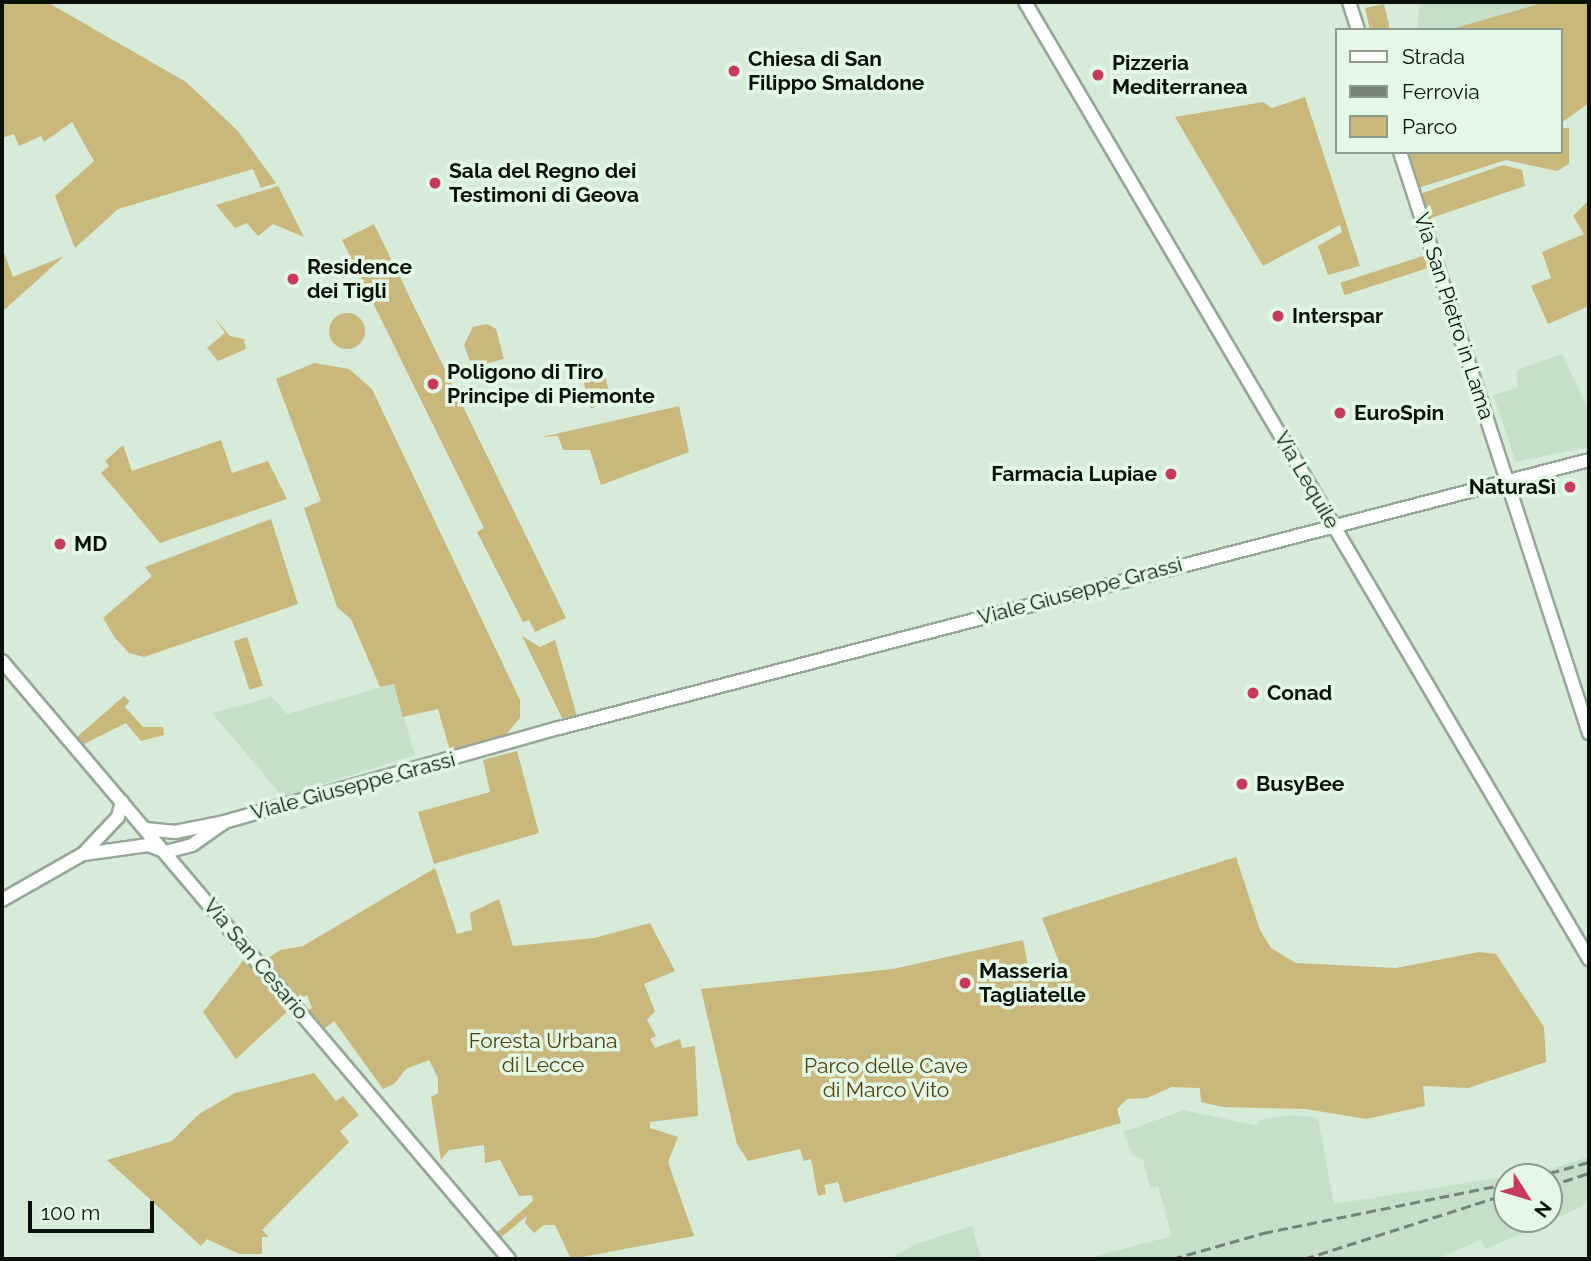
<!DOCTYPE html>
<html>
<head>
<meta charset="utf-8">
<style>
  body { margin:0 }
  #map { position:relative; width:1591px; height:1261px; overflow:hidden; background:#d7ebd9; font-family:Raleway,sans-serif }
  div>[style] { position:absolute }
  .built>* { inset:0; background:#c5dfc8 }
  .green>* { inset:0; background:#c9b77b; transform-origin:0 0 }
  .round { border-radius:50% }
  .roads { filter:drop-shadow(2px 0 #95a897) drop-shadow(-2px 0 #95a897) drop-shadow(0 2px #95a897) drop-shadow(0 -2px #95a897) }
  .secondary>* { height:12px; margin:-6px; padding:0 6px; transform-origin:6px; border-radius:6px; background:#fff }
  .rail>* { height:2.5px; margin-top:-1.25px; transform-origin:0; background:repeating-linear-gradient(90deg,#758276 0 10px,transparent 0 15px) }
  .dots>* { width:19px; height:19px; translate:-50% -50%; box-sizing:border-box; border:4px solid #e4f8e6; border-radius:50% }
  span { translate:-50% -50%; white-space:nowrap; text-align:center; line-height:1.15; -webkit-text-stroke:7px #e4f8e6; paint-order:stroke }
  .poi-label { font-size:21px; color:#090f09; font-weight:700 }
  .left { translate:0 -50%; text-align:left }
  .right { translate:-100% -50%; text-align:right }
  .street-label { font-size:21px; color:#090f09 }
  .park-label { font-size:21px; color:#4f410b }
  .frame { position:absolute; inset:0; border:4px solid #090f09; pointer-events:none }
  .legend { position:absolute; left:1335px; top:28px; width:228px; height:126px; box-sizing:border-box; background:#e4f8e6; border:2px solid #8c9b8e; margin:0; padding:9px 12px; list-style:none; font-size:21px; color:#090f09 }
  .legend li { display:flex; align-items:center; gap:14px; height:35px }
  .legend b { width:35px; border:2px solid #8c9b8e }
  .north { position:absolute; left:1493px; top:1163px; width:70px; height:70px; box-sizing:border-box; background:#e4f8e6; border:2px solid #8c9b8e; border-radius:50%; rotate:127deg; font-size:19px; font-weight:700; line-height:28px; text-align:center; color:#090f09 }
  .north::after { content:''; display:block; margin:auto; width:24px; height:32px; background:#c9395b; clip-path:polygon(50% 0,100% 100%,50% 72%,0 100%) }
  .scale { position:absolute; left:28px; top:1201px; width:126px; height:32px; box-sizing:border-box; border:4px solid #090f09; border-top:0; padding-left:9px; font-size:21px; line-height:24px; white-space:nowrap; color:#090f09; -webkit-text-stroke:5px #e4f8e6; paint-order:stroke }
</style>
</head>
<body>
<div id="map">
  <div class="built">
    <i style="clip-path:polygon(1420px 2px,1588px 2px,1484px 30px,1417px 30px)"></i>
    <i style="clip-path:polygon(1562px 354px,1589px 411px,1589px 447px,1516px 462px,1493px 395px,1517px 388px,1517px 370px)"></i>
    <i style="clip-path:polygon(394px 684px,415px 755px,283px 797px,212px 713px,272px 697px,287px 714px)"></i>
    <i style="clip-path:polygon(1184px 1110px,1258px 1126px,1259px 1120px,1294px 1115px,1318px 1118px,1334px 1204px,1516px 1175px,1507px 1177px,1507px 1219px,1549px 1219px,1549px 1177px,1523px 1177px,1589px 1157px,1589px 1199px,1581px 1207px,1486px 1249px,1481px 1240px,1437px 1259px,1085px 1259px,1172px 1236px,1158px 1186px,1150px 1188px,1143px 1160px,1133px 1155px,1123px 1132px)"></i>
    <i style="clip-path:polygon(972px 1226px,981px 1259px,889px 1259px,916px 1244px)"></i>
  </div>
  <div class="green">
    <i style="clip-path:polygon(2px 2px,47px 2px,186px 82px,237px 130px,276px 183px,261px 188px,253px 169px,118px 209px,75px 248px,55px 196px,94px 161px,72px 122px,44px 142px,41px 136px,19px 146px,14px 134px,2px 138px)"></i>
    <i style="clip-path:polygon(1546px 2px,1589px 2px,1589px 103px,1561px 123px,1561px 30px,1448px 30px)"></i>
    <i style="clip-path:polygon(1384px 4px,1390px 30px,1370px 30px,1365px 8px)"></i>
    <i style="clip-path:polygon(1305px 97px,1360px 266px,1328px 275px,1318px 246px,1342px 232px,1340px 225px,1263px 266px,1175px 117px,1263px 102px,1272px 108px)"></i>
    <i style="clip-path:polygon(1561px 128px,1569px 128px,1569px 164px,1557px 171px,1506px 160px,1418px 188px,1409px 162px,1408px 152px,1561px 152px)"></i>
    <i style="clip-path:polygon(1503px 165px,1522px 170px,1525px 186px,1428px 219px,1420px 194px)"></i>
    <i style="clip-path:polygon(278px 186px,304px 237px,273px 224px,258px 236px,247px 223px,235px 228px,216px 205px)"></i>
    <i style="clip-path:polygon(1589px 200px,1589px 306px,1548px 324px,1531px 286px,1551px 278px,1542px 252px,1584px 234px,1573px 216px)"></i>
    <i style="clip-path:polygon(374px 224px,566px 618px,535px 632px,529px 620px,523px 622px,477px 532px,484px 528px,342px 240px)"></i>
    <i style="clip-path:polygon(2px 247px,13px 277px,64px 256px,2px 312px)"></i>
    <i style="left:1426px;top:255px;width:13px;height:90px;rotate:72deg"></i>
    <i class="round" style="left:329px;top:313px;width:36px;height:36px"></i>
    <i style="clip-path:polygon(214px 317px,230px 336px,244px 339px,246px 349px,218px 361px,207px 348px,225px 333px)"></i>
    <i style="clip-path:polygon(487px 324px,496px 329px,504px 359px,472px 367px,464px 345px,473px 327px)"></i>
    <i style="clip-path:polygon(314px 363px,349px 369px,372px 389px,520px 700px,520px 718px,504px 737px,451px 754px,438px 709px,403px 717px,394px 684px,380px 687px,351px 619px,337px 607px,304px 508px,321px 501px,276px 379px)"></i>
    <i style="left:603px;top:368px;width:36px;height:22px;rotate:76deg"></i>
    <i style="clip-path:polygon(679px 406px,689px 452px,601px 485px,590px 450px,563px 450px,558px 436px,542px 437px)"></i>
    <i style="clip-path:polygon(221px 440px,232px 473px,268px 461px,287px 499px,160px 543px,101px 473px,109px 466px,105px 461px,123px 445px,132px 471px)"></i>
    <i style="clip-path:polygon(271px 519px,298px 604px,144px 657px,129px 653px,115px 638px,103px 618px,152px 576px,145px 567px)"></i>
    <i style="clip-path:polygon(522px 636px,540px 647px,555px 640px,577px 716px,562px 718px)"></i>
    <i style="left:247px;top:637px;width:51px;height:14px;rotate:72deg"></i>
    <i style="clip-path:polygon(124px 696px,130px 701px,125px 707px,143px 727px,163px 727px,164px 735px,141px 741px,126px 723px,84px 744px,77px 737px)"></i>
    <i style="clip-path:polygon(517px 751px,539px 833px,434px 864px,418px 812px,490px 792px,483px 760px)"></i>
    <i style="clip-path:polygon(1236px 857px,1260px 930px,1271px 948px,1296px 963px,1396px 968px,1479px 952px,1496px 954px,1544px 1027px,1546px 1062px,1468px 1088px,1423px 1086px,1425px 1106px,1366px 1119px,1306px 1109px,1223px 1107px,1201px 1102px,1200px 1088px,1172px 1087px,1147px 1098px,1127px 1099px,1117px 1109px,1121px 1123px,844px 1203px,838px 1182px,824px 1185px,826px 1194px,818px 1196px,811px 1159px,804px 1161px,800px 1149px,748px 1161px,737px 1144px,701px 989px,893px 969px,1023px 940px,1030px 976px,1062px 970px,1042px 918px)"></i>
    <i style="clip-path:polygon(435px 868px,457px 934px,472px 930px,470px 913px,499px 899px,513px 946px,594px 938px,650px 923px,675px 971px,644px 984px,655px 1011px,647px 1020px,656px 1036px,650px 1039px,655px 1048px,680px 1039px,682px 1048px,695px 1046px,698px 1116px,650px 1122px,650px 1128px,678px 1137px,668px 1162px,694px 1236px,571px 1259px,555px 1225px,544px 1225px,534px 1233px,525px 1223px,527px 1216px,499px 1239px,495px 1234px,533px 1201px,532px 1195px,519px 1196px,500px 1160px,485px 1163px,484px 1145px,449px 1150px,441px 1160px,431px 1097px,438px 1093px,438px 1078px,429px 1060px,406px 1069px,394px 1084px,383px 1089px,334px 1021px,323px 1030px,307px 1011px,312px 1008px,307px 995px,298px 1000px,264px 961px,280px 950px,303px 946px)"></i>
    <i style="clip-path:polygon(246px 957px,289px 1010px,236px 1059px,203px 1012px)"></i>
    <i style="clip-path:polygon(314px 1073px,336px 1101px,343px 1096px,359px 1115px,340px 1131px,349px 1142px,262px 1230px,269px 1237px,262px 1237px,262px 1254px,239px 1254px,207px 1239px,201px 1246px,107px 1160px,172px 1141px,199px 1114px,235px 1093px)"></i>
  </div>
  <div class="roads">
    <div class="secondary">
      <i style="left:1025px;top:2px;width:1111px;rotate:59.49deg"></i>
      <i style="left:1349px;top:2px;width:29px;rotate:72deg"></i>
      <i style="left:1400px;top:152px;width:611px;rotate:71.98deg"></i>
      <i style="left:2px;top:661px;width:784px;rotate:49.71deg"></i>
      <i style="left:146px;top:829px;width:29px;rotate:6deg"></i>
      <i style="left:175px;top:832px;width:50px;rotate:-11.5deg"></i>
      <i style="left:224px;top:822px;width:348px;rotate:-15.7deg"></i>
      <i style="left:559px;top:728px;width:1064px;rotate:-14.58deg"></i>
      <i style="left:166px;top:852px;width:27px;rotate:-15deg"></i>
      <i style="left:192px;top:845px;width:39px;rotate:-35deg"></i>
      <i style="left:84px;top:854px;width:65px;rotate:-8deg"></i>
      <i style="left:148px;top:845px;width:15px;rotate:20deg"></i>
      <i style="left:2px;top:900px;width:93px;rotate:-29.6deg"></i>
      <i style="left:83px;top:854px;width:51px;rotate:-46.6deg"></i>
      <i style="left:118px;top:817px;width:16px;rotate:-76deg"></i>
    </div>
  </div>
  <div class="rail">
    <i style="left:1535px;top:1177px;width:56px;rotate:-15.5deg"></i>
    <i style="left:1549px;top:1186px;width:42px;rotate:-18deg"></i>
    <i style="left:1172px;top:1259px;width:95px;rotate:-15.9deg"></i>
    <i style="left:1263px;top:1233px;width:249px;rotate:-11.4deg"></i>
    <i style="left:1304px;top:1259px;width:213px;rotate:-17.8deg"></i>
  </div>
  <div class="dots">
    <i style="left:734px;top:71px;background:#c9395b"></i>
    <i style="left:1098px;top:75px;background:#c9395b"></i>
    <i style="left:435px;top:183px;background:#c9395b"></i>
    <i style="left:293px;top:279px;background:#c9395b"></i>
    <i style="left:1278px;top:316px;background:#c9395b"></i>
    <i style="left:433px;top:384px;background:#c9395b"></i>
    <i style="left:1340px;top:413px;background:#c9395b"></i>
    <i style="left:1171px;top:474px;background:#c9395b"></i>
    <i style="left:1570px;top:487px;background:#c9395b"></i>
    <i style="left:60px;top:544px;background:#c9395b"></i>
    <i style="left:1253px;top:693px;background:#c9395b"></i>
    <i style="left:1242px;top:784px;background:#c9395b"></i>
    <i style="left:965px;top:983px;background:#c9395b"></i>
  </div>
  <div class="poi-label">
    <span class="left" style="left:748px;top:71px">Chiesa di San<br>Filippo Smaldone</span>
    <span class="left" style="left:1112px;top:75px">Pizzeria<br>Mediterranea</span>
    <span class="left" style="left:449px;top:183px">Sala del Regno dei<br>Testimoni di Geova</span>
    <span class="left" style="left:307px;top:279px">Residence<br>dei Tigli</span>
    <span class="left" style="left:1292px;top:316px">Interspar</span>
    <span class="left" style="left:447px;top:384px">Poligono di Tiro<br>Principe di Piemonte</span>
    <span class="left" style="left:1354px;top:413px">EuroSpin</span>
    <span class="right" style="left:1157px;top:474px">Farmacia Lupiae</span>
    <span class="right" style="left:1556px;top:487px">NaturaSì</span>
    <span class="left" style="left:74px;top:544px">MD</span>
    <span class="left" style="left:1267px;top:693px">Conad</span>
    <span class="left" style="left:1256px;top:784px">BusyBee</span>
    <span class="left" style="left:979px;top:983px">Masseria<br>Tagliatelle</span>
  </div>
  <div class="street-label">
    <span style="left:1454px;top:316px;rotate:72deg">Via San Pietro in Lama</span>
    <span style="left:1307px;top:480px;rotate:60deg">Via Lequile</span>
    <span style="left:1080px;top:591px;rotate:-15deg">Viale Giuseppe Grassi</span>
    <span style="left:353px;top:786px;rotate:-15deg">Viale Giuseppe Grassi</span>
    <span style="left:256px;top:959px;rotate:50deg">Via San Cesario</span>
  </div>
  <div class="park-label">
    <span style="left:543px;top:1053px">Foresta Urbana<br>di Lecce</span>
    <span style="left:886px;top:1078px">Parco delle Cave<br>di Marco Vito</span>
  </div>
  <div class="frame"></div>
  <ul class="legend">
  <li><b style="height:9px;background:#fff"></b>Strada</li>
  <li><b style="height:9px;background:#758276"></b>Ferrovia</li>
  <li><b style="height:19px;background:#c9b77b"></b>Parco</li>
  </ul>
  <div class="north">N</div>
  <div class="scale">100 m</div>
</div>
</body>
</html>
